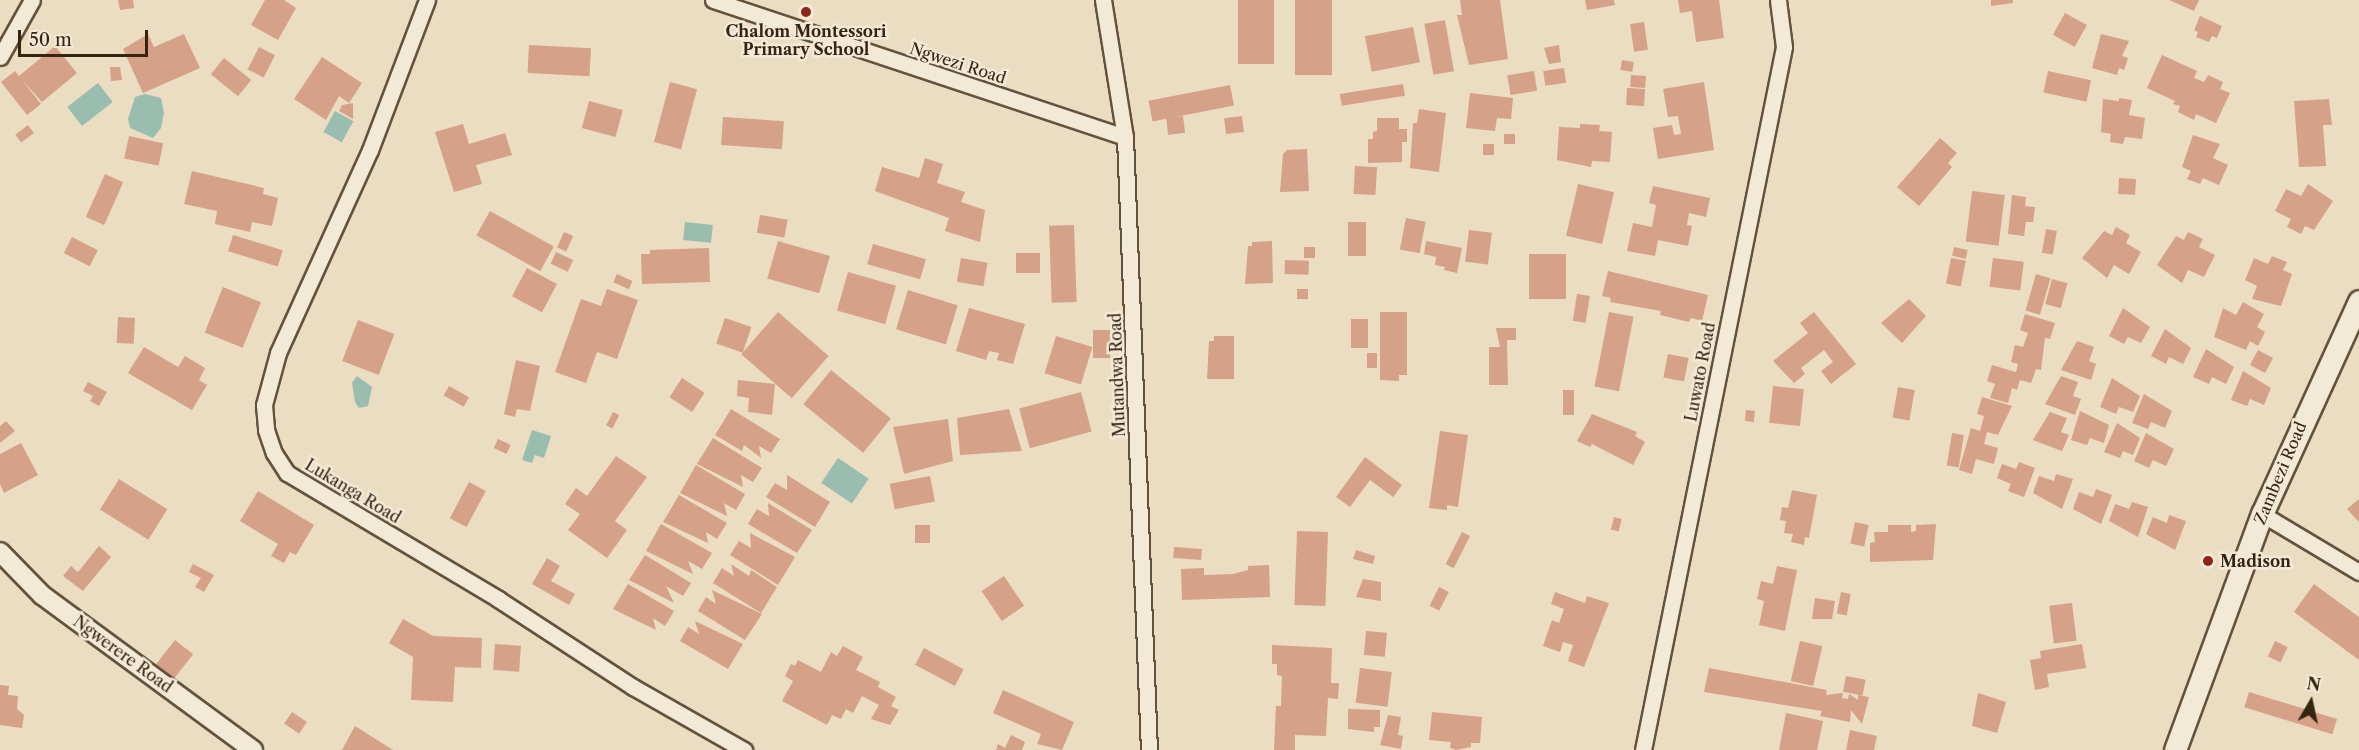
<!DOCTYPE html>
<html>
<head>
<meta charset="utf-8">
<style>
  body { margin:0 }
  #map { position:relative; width:2359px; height:750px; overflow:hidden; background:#ebddc2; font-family:"Libre Caslon Text",serif }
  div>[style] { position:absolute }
  .water>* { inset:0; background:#99bdae; transform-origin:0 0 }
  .building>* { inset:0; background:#d5a189; transform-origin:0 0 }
  .roads { filter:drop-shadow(2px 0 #63523c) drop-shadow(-2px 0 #63523c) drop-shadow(0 2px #63523c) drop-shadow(0 -2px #63523c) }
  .minor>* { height:15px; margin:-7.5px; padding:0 7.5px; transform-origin:7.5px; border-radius:7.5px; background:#f2e9d7 }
  .tertiary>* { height:18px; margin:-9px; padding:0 9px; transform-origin:9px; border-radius:9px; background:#f2e9d7 }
  .secondary>* { height:21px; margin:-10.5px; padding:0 10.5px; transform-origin:10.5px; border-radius:10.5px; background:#f2e9d7 }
  .dots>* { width:16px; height:16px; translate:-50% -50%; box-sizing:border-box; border:3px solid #f2e9d7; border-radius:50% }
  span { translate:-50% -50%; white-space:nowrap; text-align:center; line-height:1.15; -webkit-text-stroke:5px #f2e9d7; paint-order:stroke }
  .poi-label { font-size:16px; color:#362410; font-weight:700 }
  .left { translate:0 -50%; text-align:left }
  .street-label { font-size:16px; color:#362410 }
  .north { position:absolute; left:2281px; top:672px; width:60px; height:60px; -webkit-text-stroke:4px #f2e9d7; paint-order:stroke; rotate:9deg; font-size:16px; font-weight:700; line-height:24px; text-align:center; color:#362410 }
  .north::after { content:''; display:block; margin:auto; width:21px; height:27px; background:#362410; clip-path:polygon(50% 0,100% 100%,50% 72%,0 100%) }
  .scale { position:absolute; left:18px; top:30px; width:130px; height:27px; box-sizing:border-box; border:3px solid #362410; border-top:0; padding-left:8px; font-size:18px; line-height:21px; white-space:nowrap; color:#362410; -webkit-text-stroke:4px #f2e9d7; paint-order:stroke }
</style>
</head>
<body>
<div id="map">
  <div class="water">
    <i style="left:98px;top:83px;width:24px;height:39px;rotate:52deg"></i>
    <i style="clip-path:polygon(145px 94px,161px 98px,164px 113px,161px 128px,153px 138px,130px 128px,128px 119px,135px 97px)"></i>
    <i style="left:335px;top:111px;width:21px;height:24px;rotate:29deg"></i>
    <i style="left:685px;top:222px;width:28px;height:18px;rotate:6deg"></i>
    <i style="clip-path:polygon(357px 376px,372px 387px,368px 406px,359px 408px,355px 402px,352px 383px)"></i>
    <i style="clip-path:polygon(532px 430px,551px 436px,544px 458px,535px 455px,532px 463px,522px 460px)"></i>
    <i style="left:838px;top:458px;width:37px;height:30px;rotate:34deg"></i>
  </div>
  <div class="building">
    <i style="clip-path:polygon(118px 0,133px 0,134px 8px,120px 10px)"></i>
    <i style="clip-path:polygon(265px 0,284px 0,296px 8px,278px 40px,251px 25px)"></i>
    <i style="left:1238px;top:0;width:36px;height:64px"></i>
    <i style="left:1295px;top:0;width:37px;height:75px"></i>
    <i style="clip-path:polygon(1460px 0,1500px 0,1508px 59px,1469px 65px,1457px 15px,1462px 15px)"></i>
    <i style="clip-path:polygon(1585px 0,1614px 0,1615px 5px,1587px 10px)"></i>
    <i style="clip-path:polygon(1678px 0,1719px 0,1724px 38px,1696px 42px,1692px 11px,1680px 13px)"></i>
    <i style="clip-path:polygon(1991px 0,2013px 0,2013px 3px,1991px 6px)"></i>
    <i style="clip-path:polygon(2169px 0,2199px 0,2194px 11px)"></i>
    <i style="left:2065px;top:13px;width:25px;height:25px;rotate:29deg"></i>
    <i style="clip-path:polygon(2200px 16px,2222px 26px,2217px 38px,2212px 36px,2209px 42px,2196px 37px,2198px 32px,2194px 30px)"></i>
    <i style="left:1445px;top:20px;width:52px;height:21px;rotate:80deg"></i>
    <i style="left:1644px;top:22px;width:28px;height:14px;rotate:82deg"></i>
    <i style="left:1413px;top:27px;width:36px;height:49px;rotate:79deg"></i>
    <i style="clip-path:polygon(148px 34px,154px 47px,184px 34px,200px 68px,143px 93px,123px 49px)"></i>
    <i style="clip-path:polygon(2101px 34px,2129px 41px,2122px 56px,2128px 58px,2124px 70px,2119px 68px,2117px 75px,2092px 68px)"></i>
    <i style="left:529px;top:45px;width:62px;height:28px;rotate:3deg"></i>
    <i style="clip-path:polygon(1559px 45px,1561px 62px,1549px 64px,1544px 48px)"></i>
    <i style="clip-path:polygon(55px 46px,77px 73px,42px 102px,22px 80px,41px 104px,27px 115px,1px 82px,15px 71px,19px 76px)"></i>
    <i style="left:259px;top:47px;width:18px;height:25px;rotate:27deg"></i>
    <i style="clip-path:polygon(2162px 55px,2197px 71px,2194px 78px,2204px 82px,2208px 75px,2223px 82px,2220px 89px,2230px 93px,2216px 123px,2196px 114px,2194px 120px,2178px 112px,2180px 106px,2173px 104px,2175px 101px,2147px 88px)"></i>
    <i style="clip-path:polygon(322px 57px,362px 83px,349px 103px,339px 96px,326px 120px,294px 99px)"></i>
    <i style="left:224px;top:58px;width:35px;height:21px;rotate:39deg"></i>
    <i style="left:1622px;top:60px;width:12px;height:10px;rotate:9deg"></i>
    <i style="clip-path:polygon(110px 67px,120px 67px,122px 80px,111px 81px)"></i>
    <i style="left:1564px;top:68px;width:15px;height:21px;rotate:82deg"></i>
    <i style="left:1534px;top:71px;width:20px;height:27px;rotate:81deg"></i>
    <i style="left:2048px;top:71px;width:44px;height:22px;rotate:12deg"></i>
    <i style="left:1631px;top:75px;width:15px;height:12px;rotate:4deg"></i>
    <i style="left:670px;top:82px;width:28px;height:62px;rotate:15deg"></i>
    <i style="clip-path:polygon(1704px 82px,1714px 150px,1658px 159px,1653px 128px,1672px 125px,1674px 135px,1681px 134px,1678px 116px,1668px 117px,1663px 89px)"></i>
    <i style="left:1403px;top:84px;width:12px;height:64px;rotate:81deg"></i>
    <i style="left:1230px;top:85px;width:21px;height:83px;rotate:79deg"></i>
    <i style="left:1627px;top:88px;width:18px;height:17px;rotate:3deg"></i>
    <i style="clip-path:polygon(1470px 93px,1513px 98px,1511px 119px,1497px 118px,1495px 131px,1466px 128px)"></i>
    <i style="clip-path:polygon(2119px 98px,2132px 100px,2129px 115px,2145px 118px,2142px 139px,2125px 137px,2123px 144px,2110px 142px,2111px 134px,2101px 132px,2103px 99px,2119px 101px)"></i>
    <i style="clip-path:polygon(2329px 99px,2332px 125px,2323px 125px,2326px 166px,2299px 167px,2294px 101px)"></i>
    <i style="left:589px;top:101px;width:35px;height:28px;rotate:15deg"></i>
    <i style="clip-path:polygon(353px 103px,353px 119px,339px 111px,342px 105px)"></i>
    <i style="clip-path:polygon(1419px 109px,1446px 113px,1439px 172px,1410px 168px,1413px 123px,1417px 123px)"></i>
    <i style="left:1183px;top:116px;width:17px;height:17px;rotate:83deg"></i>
    <i style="left:1242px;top:116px;width:16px;height:18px;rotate:83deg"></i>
    <i style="left:723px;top:117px;width:61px;height:28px;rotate:4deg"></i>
    <i style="clip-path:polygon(1377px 118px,1399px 118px,1399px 129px,1407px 129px,1407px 142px,1402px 142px,1402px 162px,1368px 163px,1368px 139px,1373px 139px,1373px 132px,1377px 131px)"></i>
    <i style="clip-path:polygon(463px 124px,469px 144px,505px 133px,512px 155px,476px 165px,482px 184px,454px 192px,435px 132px)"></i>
    <i style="clip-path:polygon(1580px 124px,1600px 125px,1599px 131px,1612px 132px,1610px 162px,1592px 161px,1591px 167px,1557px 160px,1559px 127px,1580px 128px)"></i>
    <i style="left:28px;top:125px;width:10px;height:16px;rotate:53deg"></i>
    <i style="left:1504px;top:134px;width:11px;height:10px"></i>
    <i style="clip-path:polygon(2193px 135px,2220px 144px,2213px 158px,2228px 165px,2219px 185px,2203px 178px,2200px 184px,2187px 179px,2191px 171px,2182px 167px)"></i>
    <i style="left:129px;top:136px;width:35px;height:23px;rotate:12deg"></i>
    <i style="clip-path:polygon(1940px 138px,1957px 153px,1948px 163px,1952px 167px,1919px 206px,1897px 187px)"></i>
    <i style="left:1483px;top:144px;width:11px;height:11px"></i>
    <i style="clip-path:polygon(1307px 149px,1309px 191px,1280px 192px,1283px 154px,1287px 150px)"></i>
    <i style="clip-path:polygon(925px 158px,943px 164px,937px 183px,965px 192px,961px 202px,985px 210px,980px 242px,945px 231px,949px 218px,875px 191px,882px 167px,919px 178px)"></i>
    <i style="left:1355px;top:166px;width:22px;height:28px;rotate:3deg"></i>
    <i style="clip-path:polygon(192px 171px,264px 188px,263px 194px,278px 198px,272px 226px,252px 222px,250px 232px,215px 224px,217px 211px,184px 204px)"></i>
    <i style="left:105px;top:174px;width:20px;height:47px;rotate:24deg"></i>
    <i style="left:2119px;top:178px;width:17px;height:16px;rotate:3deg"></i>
    <i style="left:1578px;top:184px;width:37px;height:53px;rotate:13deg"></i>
    <i style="clip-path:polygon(2308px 184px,2333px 201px,2314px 230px,2305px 226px,2301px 234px,2287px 227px,2291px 219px,2275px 211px,2286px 189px,2301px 196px)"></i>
    <i style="clip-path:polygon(1653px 186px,1710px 198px,1706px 217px,1689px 213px,1687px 225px,1692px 226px,1688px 246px,1658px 240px,1655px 256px,1627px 251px,1633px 223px,1652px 227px,1656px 205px,1649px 203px)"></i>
    <i style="left:1972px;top:191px;width:33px;height:51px;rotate:7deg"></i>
    <i style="clip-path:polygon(2012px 195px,2026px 197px,2025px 206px,2035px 207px,2033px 222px,2026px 222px,2024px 236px,2008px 234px)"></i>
    <i style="left:490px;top:211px;width:73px;height:28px;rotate:29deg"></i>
    <i style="left:760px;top:215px;width:28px;height:18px;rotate:10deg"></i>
    <i style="left:1406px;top:218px;width:20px;height:32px;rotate:11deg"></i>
    <i style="left:1348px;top:222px;width:18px;height:34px"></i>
    <i style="left:1074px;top:225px;width:77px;height:25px;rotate:88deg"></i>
    <i style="clip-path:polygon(2116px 227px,2130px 235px,2126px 243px,2141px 252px,2129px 274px,2114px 265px,2107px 278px,2082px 258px,2104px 231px,2112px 235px)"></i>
    <i style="left:2046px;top:229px;width:11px;height:24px;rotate:10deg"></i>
    <i style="left:1469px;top:230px;width:23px;height:32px;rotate:7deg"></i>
    <i style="left:564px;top:232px;width:10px;height:17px;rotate:24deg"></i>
    <i style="clip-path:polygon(2188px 232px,2203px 239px,2199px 247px,2215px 255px,2204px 277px,2188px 270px,2182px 283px,2157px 265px,2176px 236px,2184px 240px)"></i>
    <i style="left:233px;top:235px;width:52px;height:17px;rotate:17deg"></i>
    <i style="left:72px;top:237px;width:29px;height:18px;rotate:27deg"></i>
    <i style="left:778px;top:241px;width:54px;height:39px;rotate:16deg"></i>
    <i style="clip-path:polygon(1272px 241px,1273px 283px,1245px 284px,1248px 246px,1252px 246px,1252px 242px)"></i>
    <i style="clip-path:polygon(1426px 241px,1462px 248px,1457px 273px,1444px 270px,1445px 267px,1435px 265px,1436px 257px,1424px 254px)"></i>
    <i style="left:873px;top:244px;width:55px;height:21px;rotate:16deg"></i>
    <i style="left:1304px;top:247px;width:11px;height:11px"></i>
    <i style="left:1954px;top:247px;width:14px;height:9px;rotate:12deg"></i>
    <i style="clip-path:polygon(709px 248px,710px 282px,642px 284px,641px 254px,650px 254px,650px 250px)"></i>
    <i style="left:556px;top:252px;width:19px;height:13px;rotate:25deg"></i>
    <i style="left:1040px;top:253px;width:20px;height:24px;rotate:90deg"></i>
    <i style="left:1529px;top:254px;width:37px;height:45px"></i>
    <i style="clip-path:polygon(2272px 256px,2287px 262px,2283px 270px,2292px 274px,2281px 306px,2252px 299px,2257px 286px,2245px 280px,2254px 258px,2268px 264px)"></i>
    <i style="left:961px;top:258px;width:27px;height:24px;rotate:10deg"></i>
    <i style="left:1951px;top:258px;width:15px;height:26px;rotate:11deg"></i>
    <i style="left:1993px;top:258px;width:31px;height:29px;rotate:7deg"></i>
    <i style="left:1285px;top:260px;width:24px;height:14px;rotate:2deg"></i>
    <i style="left:527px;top:268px;width:34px;height:32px;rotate:28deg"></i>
    <i style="clip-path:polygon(1608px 271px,1708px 295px,1702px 321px,1691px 318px,1689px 322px,1660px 315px,1661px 311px,1610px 302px,1611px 298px,1602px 296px)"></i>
    <i style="left:848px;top:272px;width:50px;height:40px;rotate:16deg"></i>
    <i style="left:617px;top:274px;width:17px;height:9px;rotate:24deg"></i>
    <i style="left:2036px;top:274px;width:15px;height:38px;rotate:16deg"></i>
    <i style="left:2052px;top:279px;width:16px;height:26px;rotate:15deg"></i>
    <i style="left:223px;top:287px;width:41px;height:49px;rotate:22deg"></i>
    <i style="clip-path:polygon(607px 289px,638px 300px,617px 359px,597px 352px,586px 383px,555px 372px,581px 299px,601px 306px)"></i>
    <i style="left:1297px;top:289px;width:11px;height:10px"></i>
    <i style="left:908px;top:290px;width:52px;height:41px;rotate:17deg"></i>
    <i style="left:1577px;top:294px;width:13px;height:27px;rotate:9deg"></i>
    <i style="clip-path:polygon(1909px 299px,1926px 316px,1902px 343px,1881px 323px)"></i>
    <i style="clip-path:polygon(2243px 302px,2264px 314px,2257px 327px,2265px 332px,2258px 346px,2250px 341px,2246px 350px,2214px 337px,2223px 308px,2236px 315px)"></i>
    <i style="clip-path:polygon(969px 308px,1025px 324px,1013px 364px,997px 360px,999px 353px,989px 351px,986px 360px,956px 351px)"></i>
    <i style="clip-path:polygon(2123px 308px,2150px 327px,2141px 343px,2128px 337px,2124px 344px,2109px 336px)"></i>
    <i style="left:778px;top:312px;width:67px;height:56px;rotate:41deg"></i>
    <i style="clip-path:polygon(1380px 312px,1407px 312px,1407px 375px,1399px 375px,1399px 381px,1380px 380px)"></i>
    <i style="left:1609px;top:312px;width:25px;height:76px;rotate:11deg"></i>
    <i style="clip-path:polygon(1814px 312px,1856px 364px,1831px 384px,1821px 371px,1833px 362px,1824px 350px,1801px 368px,1805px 374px,1794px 383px,1773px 361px,1808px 333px,1800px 323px)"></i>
    <i style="clip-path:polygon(2025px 314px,2055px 323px,2050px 339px,2045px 338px,2041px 370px,2036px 369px,2031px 383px,2020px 380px,2017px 390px,2012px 388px,2008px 403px,1990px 398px,1995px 384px,1987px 381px,1992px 365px,2016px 372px,2018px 364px,2011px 362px,2015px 345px,2023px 347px,2028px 333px,2020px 330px)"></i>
    <i style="left:118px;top:317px;width:17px;height:26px;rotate:3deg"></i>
    <i style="left:725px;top:318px;width:28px;height:27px;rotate:19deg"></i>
    <i style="left:1351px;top:319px;width:17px;height:29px"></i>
    <i style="left:358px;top:320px;width:39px;height:44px;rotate:21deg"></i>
    <i style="clip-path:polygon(1496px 328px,1516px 328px,1516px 340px,1507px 340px,1508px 385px,1489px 385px,1489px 347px,1500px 347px)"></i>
    <i style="clip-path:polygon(2165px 329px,2191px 348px,2183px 364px,2169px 357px,2166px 364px,2151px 356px)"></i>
    <i style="left:1093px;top:330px;width:17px;height:28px"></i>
    <i style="left:1056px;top:336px;width:38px;height:39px;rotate:17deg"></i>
    <i style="clip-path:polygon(1214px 336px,1234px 336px,1234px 379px,1207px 379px,1209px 341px,1214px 341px)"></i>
    <i style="clip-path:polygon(2077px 341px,2094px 347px,2089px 361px,2096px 364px,2091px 380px,2061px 370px)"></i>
    <i style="clip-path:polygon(144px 347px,178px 367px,185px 356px,205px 368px,199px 380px,207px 385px,192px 410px,128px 373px)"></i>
    <i style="clip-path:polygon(2206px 349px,2234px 367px,2226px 384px,2212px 377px,2209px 384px,2193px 377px)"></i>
    <i style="left:2258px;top:350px;width:17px;height:17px;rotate:28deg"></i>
    <i style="left:1367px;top:353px;width:10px;height:15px"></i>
    <i style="left:1668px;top:354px;width:21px;height:24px;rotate:11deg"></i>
    <i style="clip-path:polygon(516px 360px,540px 366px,530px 411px,517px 409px,515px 417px,504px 414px)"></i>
    <i style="left:831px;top:370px;width:77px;height:44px;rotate:39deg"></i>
    <i style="clip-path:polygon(2243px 371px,2271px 388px,2264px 405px,2250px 399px,2247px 406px,2231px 400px)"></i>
    <i style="clip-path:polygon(2061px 376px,2078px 382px,2073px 396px,2081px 399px,2075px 415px,2045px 404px)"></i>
    <i style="left:682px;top:378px;width:27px;height:23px;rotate:33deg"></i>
    <i style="clip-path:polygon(2112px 378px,2140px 396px,2133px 412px,2119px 407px,2116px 414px,2100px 407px)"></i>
    <i style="clip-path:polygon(738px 380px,775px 384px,772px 415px,748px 412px,749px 398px,737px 396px)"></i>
    <i style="clip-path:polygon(88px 382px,107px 392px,99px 406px,90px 401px,93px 396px,83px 391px)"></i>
    <i style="left:449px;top:386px;width:23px;height:11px;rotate:29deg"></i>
    <i style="left:1773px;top:386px;width:31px;height:37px;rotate:6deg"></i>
    <i style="left:1898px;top:387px;width:17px;height:31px;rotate:10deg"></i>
    <i style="left:1574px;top:390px;width:25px;height:11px;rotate:90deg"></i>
    <i style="left:1081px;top:392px;width:41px;height:64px;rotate:75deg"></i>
    <i style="clip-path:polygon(2144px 394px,2172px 411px,2165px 428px,2151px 422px,2148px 429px,2132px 423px)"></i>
    <i style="clip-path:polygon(1982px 397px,2012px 406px,1998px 435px,1987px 432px,1984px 444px,1998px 448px,1994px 464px,1976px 459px,1972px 474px,1959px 470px,1971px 428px,1980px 431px,1984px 416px,1977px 414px)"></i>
    <i style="clip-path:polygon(731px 409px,780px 439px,771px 453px,759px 446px,761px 458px,744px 445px,742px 451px,715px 435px)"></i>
    <i style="clip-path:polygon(1009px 409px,1022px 451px,960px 455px,957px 418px)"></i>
    <i style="left:1746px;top:410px;width:9px;height:11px;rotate:6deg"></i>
    <i style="clip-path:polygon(2080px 411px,2109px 425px,2104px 443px,2090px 438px,2087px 445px,2071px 440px)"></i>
    <i style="left:613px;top:412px;width:7px;height:15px;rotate:27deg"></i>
    <i style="clip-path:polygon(2050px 412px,2067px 418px,2061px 432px,2069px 435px,2062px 451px,2033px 440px)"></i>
    <i style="clip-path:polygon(1592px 414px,1637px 432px,1635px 436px,1645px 442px,1633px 465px,1592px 444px,1590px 447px,1577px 441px)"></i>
    <i style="clip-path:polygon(948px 419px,953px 461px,904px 474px,893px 427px)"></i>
    <i style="clip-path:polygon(6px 421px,15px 431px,0 443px,0 426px)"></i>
    <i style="clip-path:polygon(2117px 423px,2140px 438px,2133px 455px,2123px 451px,2120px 458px,2104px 452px)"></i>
    <i style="clip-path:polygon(1440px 431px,1468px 435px,1458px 507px,1447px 505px,1447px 510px,1429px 508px)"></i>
    <i style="left:1952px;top:433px;width:12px;height:33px;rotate:9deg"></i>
    <i style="clip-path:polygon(2146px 433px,2174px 449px,2166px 466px,2153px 460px,2149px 468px,2134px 461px)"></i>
    <i style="clip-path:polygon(713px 438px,762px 468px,753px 482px,741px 475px,743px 487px,697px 464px)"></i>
    <i style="left:498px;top:439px;width:14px;height:10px;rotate:25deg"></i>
    <i style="clip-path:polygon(21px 443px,38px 475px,4px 493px,0 484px,0 454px)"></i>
    <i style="clip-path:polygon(616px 456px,647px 477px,615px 521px,627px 530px,607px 558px,568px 530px,580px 514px,565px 504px,576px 488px,587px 496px)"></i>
    <i style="clip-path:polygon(1365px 457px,1402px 485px,1393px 497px,1370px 480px,1350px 507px,1336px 497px)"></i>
    <i style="clip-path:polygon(2019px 462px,2035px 468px,2024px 497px,2008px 491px,2011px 484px,1997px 478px,2002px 464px,2016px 469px)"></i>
    <i style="clip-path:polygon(696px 465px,745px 494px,736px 510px,724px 503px,727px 516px,680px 493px)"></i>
    <i style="clip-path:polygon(2056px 474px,2073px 479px,2062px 509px,2033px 493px,2039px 476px,2054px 481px)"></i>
    <i style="clip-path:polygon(787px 475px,830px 502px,815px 527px,766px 497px,775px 483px,787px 490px)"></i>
    <i style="left:930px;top:476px;width:26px;height:41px;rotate:79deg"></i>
    <i style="left:119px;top:479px;width:57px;height:36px;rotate:32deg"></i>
    <i style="left:469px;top:482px;width:19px;height:41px;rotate:28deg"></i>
    <i style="clip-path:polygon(2096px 489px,2112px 495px,2101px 524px,2073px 509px,2079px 492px,2093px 497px)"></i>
    <i style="clip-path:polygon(1792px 490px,1817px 495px,1809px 538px,1805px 537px,1804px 545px,1791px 542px,1793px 534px,1784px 533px,1786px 521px,1780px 520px,1782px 507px,1788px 508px)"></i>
    <i style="clip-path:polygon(258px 491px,314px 525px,296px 555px,290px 552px,284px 563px,271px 556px,278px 544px,240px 521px)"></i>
    <i style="clip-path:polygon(679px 495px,727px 523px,717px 539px,706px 532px,708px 543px,663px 522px)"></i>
    <i style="clip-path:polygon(2359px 499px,2359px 522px,2347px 509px)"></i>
    <i style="clip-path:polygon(2132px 502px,2148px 507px,2138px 537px,2109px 521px,2115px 504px,2129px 509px)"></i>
    <i style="clip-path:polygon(768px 503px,812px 530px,797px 553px,748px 524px,757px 509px,769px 516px)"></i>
    <i style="clip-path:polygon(2169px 515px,2186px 521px,2175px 550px,2146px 534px,2153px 517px,2167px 523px)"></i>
    <i style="left:1614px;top:517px;width:8px;height:13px;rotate:14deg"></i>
    <i style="left:1855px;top:522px;width:14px;height:22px;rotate:12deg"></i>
    <i style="clip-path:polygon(661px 524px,712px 553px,702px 569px,688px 561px,693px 574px,646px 551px)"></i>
    <i style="clip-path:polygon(1936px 524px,1933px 560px,1870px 562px,1870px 543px,1875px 542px,1874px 532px,1888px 532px,1888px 525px,1911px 525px,1911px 532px,1916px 531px,1916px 525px)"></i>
    <i style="left:915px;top:525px;width:15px;height:18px"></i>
    <i style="left:1297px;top:531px;width:31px;height:74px;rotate:2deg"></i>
    <i style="left:1462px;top:532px;width:9px;height:36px;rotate:27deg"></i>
    <i style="clip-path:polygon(750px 533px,795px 557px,778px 585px,730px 555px,739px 541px,751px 548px)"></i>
    <i style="clip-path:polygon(99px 546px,111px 557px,83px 591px,63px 576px,71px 566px,78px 572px)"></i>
    <i style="left:1174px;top:547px;width:28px;height:11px;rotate:4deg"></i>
    <i style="clip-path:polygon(1356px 550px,1375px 556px,1373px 564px,1353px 559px)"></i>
    <i style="clip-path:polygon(645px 555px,691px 583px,683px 596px,666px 586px,674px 603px,629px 580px)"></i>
    <i style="clip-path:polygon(547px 558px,560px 566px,551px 581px,575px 594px,569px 605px,532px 584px)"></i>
    <i style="clip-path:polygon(193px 564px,214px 575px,204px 592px,195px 587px,201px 578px,189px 572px)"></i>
    <i style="clip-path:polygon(731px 564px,749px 576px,751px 570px,777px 587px,761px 613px,713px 583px,722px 568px,734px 576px)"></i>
    <i style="clip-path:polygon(1269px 565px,1270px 597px,1182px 600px,1181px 569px,1204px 568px,1204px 575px,1233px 574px,1248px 570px,1248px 566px)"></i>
    <i style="clip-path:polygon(1777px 566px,1797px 570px,1785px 631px,1759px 625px,1764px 601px,1757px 599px,1761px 581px,1773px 584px)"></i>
    <i style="left:1004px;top:576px;width:36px;height:27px;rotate:56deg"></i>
    <i style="clip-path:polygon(1363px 579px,1381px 582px,1381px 601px,1356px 597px)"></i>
    <i style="clip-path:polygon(628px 584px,674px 611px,665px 626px,653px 618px,656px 630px,613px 609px)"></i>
    <i style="clip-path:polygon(2314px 584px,2359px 617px,2359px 660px,2294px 612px)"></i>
    <i style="left:1439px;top:587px;width:11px;height:21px;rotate:27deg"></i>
    <i style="clip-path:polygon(712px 590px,762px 614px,745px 640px,698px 611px,706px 597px,716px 604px)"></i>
    <i style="clip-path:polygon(1555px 592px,1585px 603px,1587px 596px,1609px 603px,1584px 667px,1568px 661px,1573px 645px,1563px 642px,1560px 652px,1543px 646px,1552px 620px,1559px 623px,1564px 609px,1551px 604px)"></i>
    <i style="left:1841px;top:592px;width:10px;height:22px;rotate:11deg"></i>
    <i style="clip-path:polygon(1815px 598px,1835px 601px,1832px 619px,1812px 619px)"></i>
    <i style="left:2072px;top:603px;width:38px;height:23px;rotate:83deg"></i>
    <i style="clip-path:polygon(403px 619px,433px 636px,482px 638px,481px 668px,455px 667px,453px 702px,411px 700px,413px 657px,389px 643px)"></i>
    <i style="clip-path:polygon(695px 621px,743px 644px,728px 669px,680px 641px,688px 627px,699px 634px)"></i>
    <i style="left:1366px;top:631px;width:21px;height:24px;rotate:5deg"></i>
    <i style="left:175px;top:640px;width:23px;height:35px;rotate:38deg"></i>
    <i style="left:1800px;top:641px;width:23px;height:41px;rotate:13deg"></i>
    <i style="left:2275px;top:641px;width:14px;height:17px;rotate:25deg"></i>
    <i style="left:495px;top:644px;width:26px;height:26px;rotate:4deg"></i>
    <i style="clip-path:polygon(2082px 644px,2086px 668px,2047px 674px,2049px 687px,2035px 690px,2030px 660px,2041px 658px,2040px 651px)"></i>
    <i style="clip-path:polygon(1272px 645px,1332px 648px,1331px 683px,1339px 683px,1338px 699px,1328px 698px,1326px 736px,1295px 735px,1295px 750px,1274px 750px,1276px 706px,1281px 706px,1282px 676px,1277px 675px,1277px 664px,1272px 664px)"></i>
    <i style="clip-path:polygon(843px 646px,863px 657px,856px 670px,880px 682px,878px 687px,896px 697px,891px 706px,899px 710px,890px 725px,871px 719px,879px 705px,862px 696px,853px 713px,846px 709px,841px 719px,832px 715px,827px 725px,782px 701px,793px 681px,785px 676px,791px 664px,795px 666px,798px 660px,821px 672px,831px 652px,837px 656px)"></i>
    <i style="left:924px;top:648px;width:45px;height:19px;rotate:28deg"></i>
    <i style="left:1360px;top:668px;width:32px;height:35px;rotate:7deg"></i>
    <i style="clip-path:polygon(1709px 668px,1827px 690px,1826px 695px,1843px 693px,1842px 698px,1848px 699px,1849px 694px,1858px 700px,1858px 695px,1869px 697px,1862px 724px,1851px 710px,1850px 722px,1820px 716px,1822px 711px,1704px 692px)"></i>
    <i style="left:1846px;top:676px;width:20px;height:16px;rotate:11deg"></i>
    <i style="clip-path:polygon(0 685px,9px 686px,8px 695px,18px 696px,17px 709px,24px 715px,22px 728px,0 725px)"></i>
    <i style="clip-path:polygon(1003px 690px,1074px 722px,1062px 750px,1037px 744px,1041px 734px,993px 713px)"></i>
    <i style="left:2249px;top:692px;width:92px;height:16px;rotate:17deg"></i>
    <i style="clip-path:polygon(1978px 693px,2006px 702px,1997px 733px,1972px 726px)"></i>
    <i style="clip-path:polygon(1348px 709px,1380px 710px,1380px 727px,1374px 727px,1374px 732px,1348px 729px)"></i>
    <i style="left:292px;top:712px;width:18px;height:14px;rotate:34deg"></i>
    <i style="clip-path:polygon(1432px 712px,1482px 717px,1480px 743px,1471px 743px,1471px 747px,1456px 750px,1450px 748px,1451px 742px,1429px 740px)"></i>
    <i style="clip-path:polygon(1786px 713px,1823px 721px,1817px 750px,1779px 750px)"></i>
    <i style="clip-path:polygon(1388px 715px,1401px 717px,1398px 735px,1403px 736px,1401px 749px,1380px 745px)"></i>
    <i style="clip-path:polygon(355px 726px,393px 750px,342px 750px)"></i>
    <i style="clip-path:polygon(1850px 730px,1877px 736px,1874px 750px,1846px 750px)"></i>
    <i style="clip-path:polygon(1011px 735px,1025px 742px,1022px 750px,996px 750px,998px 744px,1005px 748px)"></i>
  </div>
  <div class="roads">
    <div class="minor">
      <i style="left:427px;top:0;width:160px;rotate:110.8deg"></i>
      <i style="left:370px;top:150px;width:223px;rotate:114.4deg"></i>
      <i style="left:278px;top:353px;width:54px;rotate:105.1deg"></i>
      <i style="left:264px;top:405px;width:25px;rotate:85deg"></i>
      <i style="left:266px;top:430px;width:24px;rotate:71deg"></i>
      <i style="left:274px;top:453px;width:24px;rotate:57deg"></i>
      <i style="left:287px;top:473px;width:246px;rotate:30.8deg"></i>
      <i style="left:498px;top:599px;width:161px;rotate:33.1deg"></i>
      <i style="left:633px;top:687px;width:128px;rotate:29.6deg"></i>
      <i style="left:713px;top:0;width:434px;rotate:18.4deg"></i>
      <i style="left:1103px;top:0;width:139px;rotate:80.9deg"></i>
      <i style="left:1125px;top:137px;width:613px;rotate:87.76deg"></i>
      <i style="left:0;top:57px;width:65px;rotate:-60.7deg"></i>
      <i style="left:2262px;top:514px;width:113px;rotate:30.9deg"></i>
      <i style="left:1643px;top:750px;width:717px;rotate:-78.66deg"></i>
      <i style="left:1784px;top:47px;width:47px;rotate:-97.3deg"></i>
    </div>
    <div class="tertiary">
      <i style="left:0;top:552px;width:60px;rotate:45.7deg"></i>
      <i style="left:42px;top:595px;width:262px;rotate:36.3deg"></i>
    </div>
    <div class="secondary">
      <i style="left:2175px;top:750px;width:252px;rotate:-69.8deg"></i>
      <i style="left:2262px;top:514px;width:234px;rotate:-65.5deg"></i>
    </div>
  </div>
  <div class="dots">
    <i style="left:806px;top:12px;background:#8f2418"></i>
    <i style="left:2208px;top:561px;background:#8f2418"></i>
  </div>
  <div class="poi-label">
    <span style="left:806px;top:40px">Chalom Montessori<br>Primary School</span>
    <span class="left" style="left:2220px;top:561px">Madison</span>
  </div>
  <div class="street-label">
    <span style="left:958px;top:63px;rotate:18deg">Ngwezi Road</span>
    <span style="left:1700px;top:372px;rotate:-79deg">Luwato Road</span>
    <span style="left:1117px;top:375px;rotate:-92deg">Mutandwa Road</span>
    <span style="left:2280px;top:473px;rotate:-67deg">Zambezi Road</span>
    <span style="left:353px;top:491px;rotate:31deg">Lukanga Road</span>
    <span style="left:123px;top:654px;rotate:36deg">Ngwerere Road</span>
  </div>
  <div class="north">N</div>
  <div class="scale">50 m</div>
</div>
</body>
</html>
